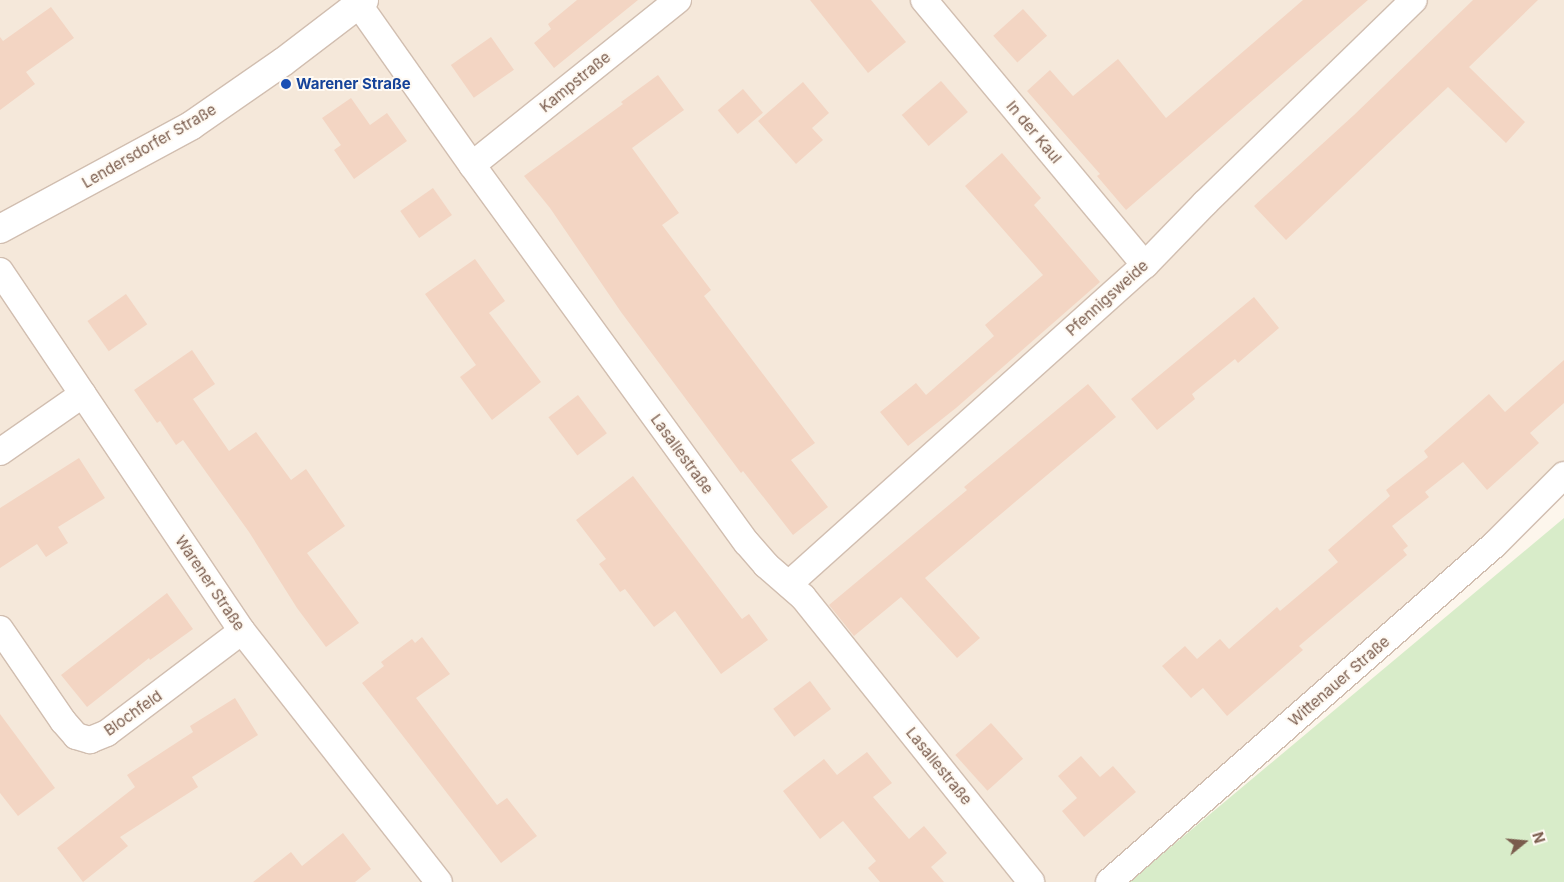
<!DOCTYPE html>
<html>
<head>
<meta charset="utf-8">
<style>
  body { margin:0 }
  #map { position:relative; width:1564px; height:882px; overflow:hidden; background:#fdf6ec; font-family:Inter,sans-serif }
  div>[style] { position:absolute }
  .residential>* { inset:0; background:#f5e8da }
  .green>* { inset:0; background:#d8ecc9 }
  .building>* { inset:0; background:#f3d5c3; transform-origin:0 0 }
  .roads { filter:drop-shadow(1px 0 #d1beb0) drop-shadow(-1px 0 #d1beb0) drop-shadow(0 1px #d1beb0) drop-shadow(0 -1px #d1beb0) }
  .minor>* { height:26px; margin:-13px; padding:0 13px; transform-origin:13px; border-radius:13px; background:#fff }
  .tertiary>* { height:28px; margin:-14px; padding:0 14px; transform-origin:14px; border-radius:14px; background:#fff }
  .dots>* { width:14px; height:14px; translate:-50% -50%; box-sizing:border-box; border:2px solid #fffaf3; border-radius:50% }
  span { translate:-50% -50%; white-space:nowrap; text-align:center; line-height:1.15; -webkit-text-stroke:4px #fffaf3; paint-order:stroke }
  .street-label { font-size:15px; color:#7a5c4d }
  .transit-label { font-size:15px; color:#164399; font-weight:700 }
  .left { translate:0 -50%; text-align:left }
  .north { position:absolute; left:1499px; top:817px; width:50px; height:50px; -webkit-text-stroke:4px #fffaf3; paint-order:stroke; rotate:73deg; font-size:14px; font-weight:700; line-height:20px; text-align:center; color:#7a5c4d }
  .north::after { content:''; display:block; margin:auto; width:18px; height:22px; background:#7a5c4d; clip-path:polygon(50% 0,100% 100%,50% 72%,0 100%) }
</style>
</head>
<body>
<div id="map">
  <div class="residential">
    <i style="clip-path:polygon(0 0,1564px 0,1564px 481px,1099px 882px,0 882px)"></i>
  </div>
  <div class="green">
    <i style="clip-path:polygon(1564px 518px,1564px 882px,1129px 882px)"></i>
  </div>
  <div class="building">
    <i style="clip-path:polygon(577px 0,638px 0,554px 68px,534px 43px,551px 29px,548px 24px)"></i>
    <i style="clip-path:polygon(810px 0,871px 0,906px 42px,868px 73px)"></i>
    <i style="clip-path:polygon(1303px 0,1368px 0,1126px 210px,1097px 176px,1100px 174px,1027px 91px,1050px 70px,1073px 96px,1118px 59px,1166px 118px)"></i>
    <i style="clip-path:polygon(1473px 0,1538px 0,1469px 67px,1525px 122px,1506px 143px,1448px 87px,1286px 240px,1254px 206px,1354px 115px)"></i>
    <i style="clip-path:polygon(51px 7px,74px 38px,26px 72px,35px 84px,0 110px,0 37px,3px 41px)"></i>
    <i style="left:1023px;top:9px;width:36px;height:40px;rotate:48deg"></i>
    <i style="left:491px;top:37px;width:40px;height:49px;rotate:55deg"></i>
    <i style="clip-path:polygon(658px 75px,684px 110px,632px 148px,679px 213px,662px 225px,711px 290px,704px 296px,815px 443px,791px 460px,828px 507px,793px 535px,743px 471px,741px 473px,621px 312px,550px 208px,524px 176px,623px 104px,621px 102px)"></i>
    <i style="left:941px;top:81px;width:41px;height:52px;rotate:49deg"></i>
    <i style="clip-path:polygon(803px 82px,829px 113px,812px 128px,823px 140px,796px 164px,758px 121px)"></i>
    <i style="left:743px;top:89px;width:31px;height:33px;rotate:50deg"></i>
    <i style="clip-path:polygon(351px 98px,370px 125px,387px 113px,407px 141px,354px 179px,334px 150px,341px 145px,322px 118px)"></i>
    <i style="clip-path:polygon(1002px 153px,1041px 198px,1034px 205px,1100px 282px,956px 408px,908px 446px,880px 412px,916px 383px,926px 395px,994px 336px,985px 325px,1043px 275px,965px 186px)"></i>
    <i style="left:433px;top:188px;width:33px;height:40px;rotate:55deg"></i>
    <i style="clip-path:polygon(475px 259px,505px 301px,489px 313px,541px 382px,492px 420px,460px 377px,476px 365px,425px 294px)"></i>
    <i style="left:126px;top:294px;width:37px;height:47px;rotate:55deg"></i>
    <i style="clip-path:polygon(1254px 297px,1279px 328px,1238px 363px,1235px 359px,1192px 394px,1195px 399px,1157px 430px,1131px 399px)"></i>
    <i style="clip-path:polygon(192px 350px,215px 384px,193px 399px,229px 451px,256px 432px,291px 480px,306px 469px,345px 526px,307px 553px,359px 623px,326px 647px,297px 608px,249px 532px,183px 440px,176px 445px,160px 421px,157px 423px,134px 390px)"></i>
    <i style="clip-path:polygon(1564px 360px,1564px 403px,1530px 433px,1539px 443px,1487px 490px,1463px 462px,1425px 492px,1429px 497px,1392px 526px,1408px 546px,1403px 550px,1407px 555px,1299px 646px,1303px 650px,1227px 716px,1203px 688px,1191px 698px,1162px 666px,1185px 646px,1197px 659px,1220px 639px,1229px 649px,1277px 607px,1280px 611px,1338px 562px,1328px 550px,1390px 496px,1386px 490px,1428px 457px,1424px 451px,1489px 394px,1505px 412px)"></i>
    <i style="clip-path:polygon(1088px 384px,1116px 417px,925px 578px,980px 638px,957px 658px,901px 597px,854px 636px,829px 605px,967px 490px,964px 487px)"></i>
    <i style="left:578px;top:395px;width:48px;height:37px;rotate:53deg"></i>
    <i style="clip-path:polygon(79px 458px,105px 498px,58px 527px,68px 543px,46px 557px,37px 544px,0 568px,0 508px)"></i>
    <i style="clip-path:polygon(633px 476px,742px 619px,749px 614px,768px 640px,721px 674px,675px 611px,654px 627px,625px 589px,620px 592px,599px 564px,606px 559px,576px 520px)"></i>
    <i style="clip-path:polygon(167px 593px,193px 629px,150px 660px,149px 658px,87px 707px,61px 675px)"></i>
    <i style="clip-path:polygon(422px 637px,450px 674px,416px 698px,497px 805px,507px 798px,537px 836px,501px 863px,362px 683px,384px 666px,381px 662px,412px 639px,415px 643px)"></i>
    <i style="left:810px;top:681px;width:35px;height:46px;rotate:53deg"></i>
    <i style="clip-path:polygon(235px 698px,258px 735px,192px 777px,198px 787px,120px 837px,128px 846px,83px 882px,57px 848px,135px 787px,127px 775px,193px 732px,190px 726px)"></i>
    <i style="clip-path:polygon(0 714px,55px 788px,18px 816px,0 793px)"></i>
    <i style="left:991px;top:723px;width:48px;height:48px;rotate:48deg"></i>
    <i style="clip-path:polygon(867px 752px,892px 783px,873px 797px,909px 839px,924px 826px,947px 853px,931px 867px,944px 882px,880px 882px,868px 868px,876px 861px,843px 821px,820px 839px,783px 791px,824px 759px,837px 775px)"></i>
    <i style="clip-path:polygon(1081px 756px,1100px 777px,1113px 766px,1136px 792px,1084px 837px,1062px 811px,1077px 798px,1058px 776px)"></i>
    <i style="clip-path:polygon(343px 833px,371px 869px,355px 882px,253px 882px,291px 852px,302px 866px)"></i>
  </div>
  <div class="roads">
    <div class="minor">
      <i style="left:924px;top:0;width:345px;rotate:50.2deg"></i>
      <i style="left:359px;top:5px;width:196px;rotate:54.8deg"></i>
      <i style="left:472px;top:165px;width:467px;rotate:54deg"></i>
      <i style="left:747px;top:543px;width:29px;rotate:49deg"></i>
      <i style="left:766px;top:565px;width:49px;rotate:40.9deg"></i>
      <i style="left:803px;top:597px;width:365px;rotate:51.3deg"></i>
      <i style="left:472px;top:165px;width:264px;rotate:-38.7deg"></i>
      <i style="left:0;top:271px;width:434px;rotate:56.1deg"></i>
      <i style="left:242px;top:631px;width:319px;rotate:51.9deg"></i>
      <i style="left:0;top:452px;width:101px;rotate:-34.9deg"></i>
      <i style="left:789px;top:584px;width:478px;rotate:-41.9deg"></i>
      <i style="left:1145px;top:265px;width:86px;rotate:-45.9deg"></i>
      <i style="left:1205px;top:203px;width:291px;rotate:-44.2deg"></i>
      <i style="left:0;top:629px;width:112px;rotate:55.6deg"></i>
      <i style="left:63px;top:721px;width:20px;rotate:49deg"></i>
      <i style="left:76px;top:736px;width:15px;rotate:16deg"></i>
      <i style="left:90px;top:740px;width:18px;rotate:-22deg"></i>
      <i style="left:107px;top:733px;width:169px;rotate:-37.1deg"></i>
      <i style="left:1109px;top:882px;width:512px;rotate:-41.2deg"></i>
      <i style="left:1494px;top:545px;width:99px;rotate:-45deg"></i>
    </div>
    <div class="tertiary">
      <i style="left:0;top:229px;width:218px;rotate:-28.4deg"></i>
      <i style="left:192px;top:125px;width:111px;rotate:-34.7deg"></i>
      <i style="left:283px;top:62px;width:102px;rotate:-37.4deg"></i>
    </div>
  </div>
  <div class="dots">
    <i style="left:286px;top:84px;background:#1a4fb4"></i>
  </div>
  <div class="street-label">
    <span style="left:575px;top:82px;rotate:-39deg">Kampstraße</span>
    <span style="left:1034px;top:132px;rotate:50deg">In der Kaul</span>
    <span style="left:149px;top:146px;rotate:-30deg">Lendersdorfer Straße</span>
    <span style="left:1107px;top:298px;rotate:-42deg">Pfennigsweide</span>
    <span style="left:682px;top:454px;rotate:54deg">Lasallestraße</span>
    <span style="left:210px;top:583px;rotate:56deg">Warener Straße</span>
    <span style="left:1339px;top:681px;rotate:-41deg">Wittenauer Straße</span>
    <span style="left:133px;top:713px;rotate:-35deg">Blochfeld</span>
    <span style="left:939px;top:766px;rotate:51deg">Lasallestraße</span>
  </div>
  <div class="transit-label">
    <span class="left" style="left:296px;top:84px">Warener Straße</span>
  </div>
  <div class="north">N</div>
</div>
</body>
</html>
